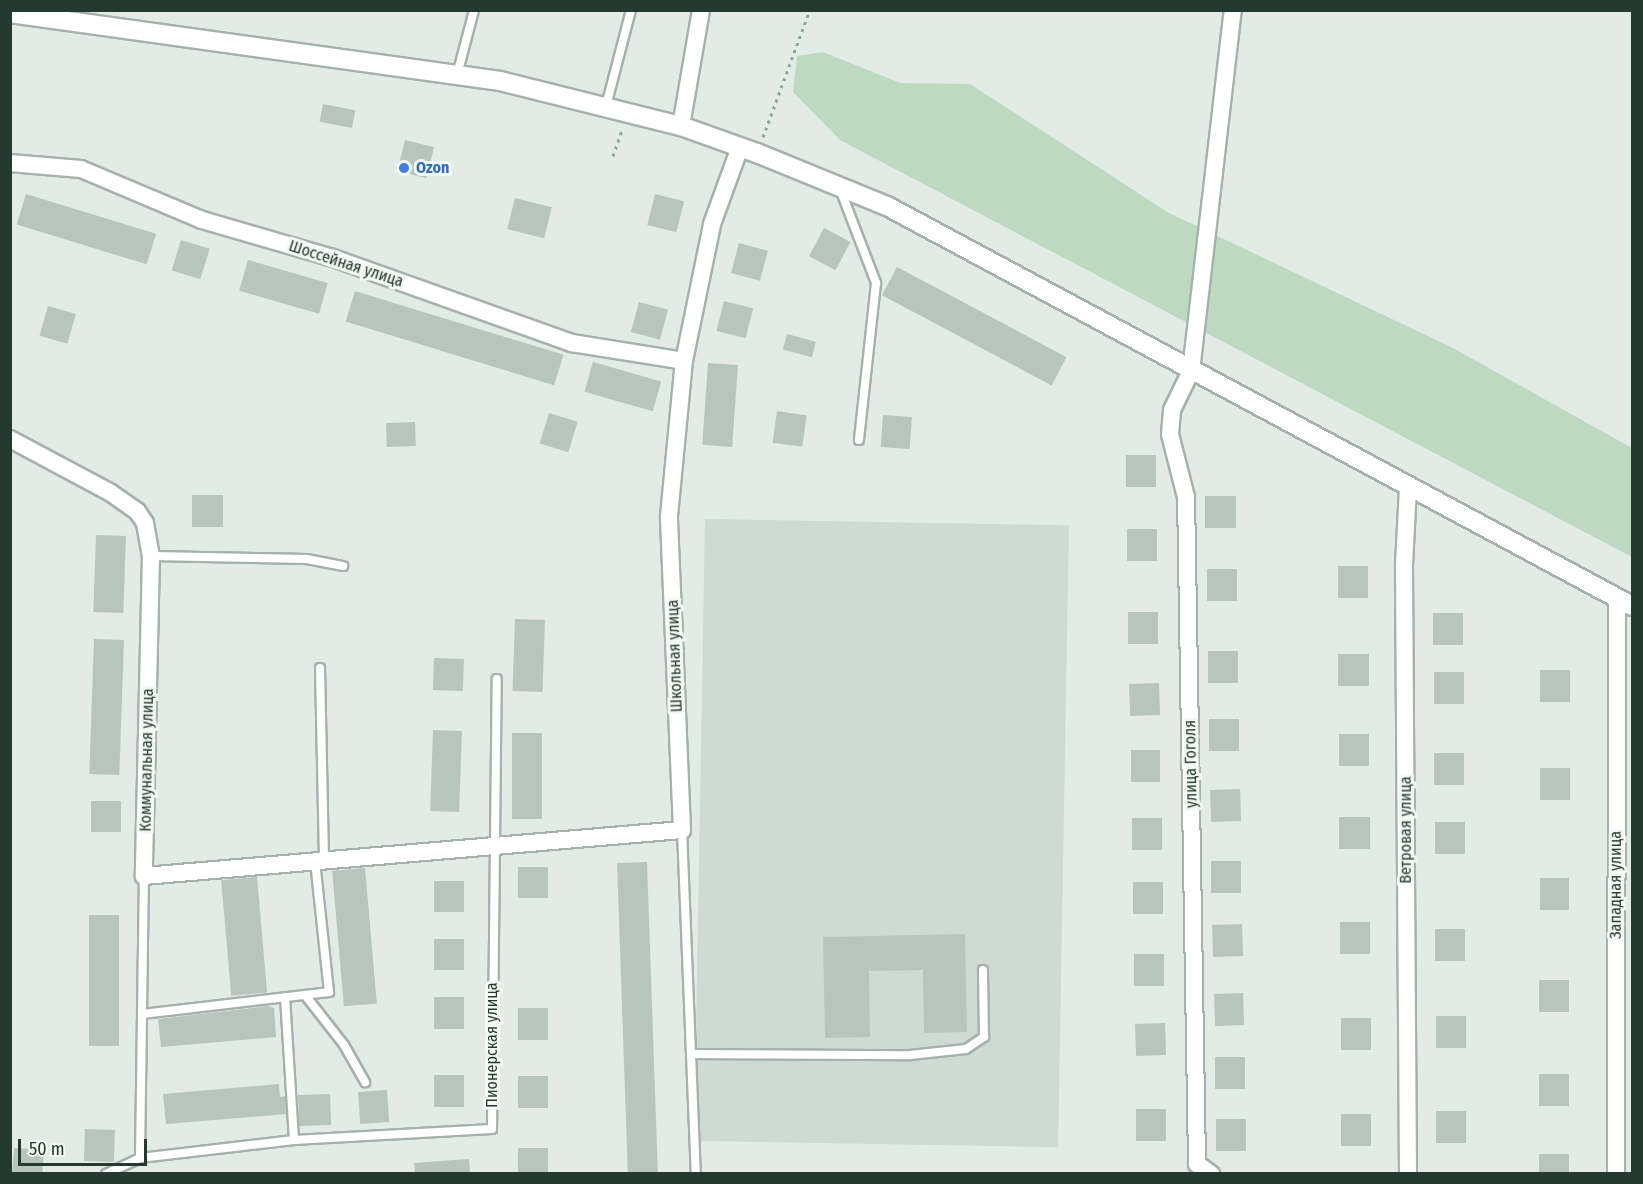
<!DOCTYPE html>
<html>
<head>
<meta charset="utf-8">
<style>
  body { margin:0 }
  #map { position:relative; width:1643px; height:1184px; overflow:hidden; background:#e2ebe6; font-family:"Fira Sans Condensed",sans-serif }
  div>[style] { position:absolute }
  .built>* { inset:0; background:#d0dad5; transform-origin:0 0 }
  .green>* { inset:0; background:#bddac1 }
  .building>* { inset:0; background:#b8c5be; transform-origin:0 0 }
  .path>* { height:3px; margin-top:-1.5px; transform-origin:0; background:repeating-linear-gradient(90deg,#86ab9b 0 3px,transparent 0 7.5px) }
  .roads { filter:drop-shadow(2px 0 #a5b2ac) drop-shadow(-2px 0 #a5b2ac) drop-shadow(0 2px #a5b2ac) drop-shadow(0 -2px #a5b2ac) }
  .service>* { height:8px; margin:-4px; padding:0 4px; transform-origin:4px; border-radius:4px; background:#fff }
  .minor>* { height:16px; margin:-8px; padding:0 8px; transform-origin:8px; border-radius:8px; background:#fff }
  .secondary>* { height:18px; margin:-9px; padding:0 9px; transform-origin:9px; border-radius:9px; background:#fff }
  .dots>* { width:16px; height:16px; translate:-50% -50%; box-sizing:border-box; border:3px solid #f2f8f4; border-radius:50% }
  span { translate:-50% -50%; white-space:nowrap; text-align:center; line-height:1.15; -webkit-text-stroke:6px #f2f8f4; paint-order:stroke }
  .shop-label { font-size:16px; color:#366cbe; font-weight:700 }
  .left { translate:0 -50%; text-align:left }
  .street-label { font-size:16px; color:#243a31 }
  .frame { position:absolute; inset:0; border:12px solid #243a31; pointer-events:none }
  .scale { position:absolute; left:18px; top:1139px; width:129px; height:27px; box-sizing:border-box; border:3px solid #243a31; border-top:0; padding-left:8px; font-size:18px; line-height:21px; white-space:nowrap; color:#243a31; -webkit-text-stroke:4px #f2f8f4; paint-order:stroke }
</style>
</head>
<body>
<div id="map">
  <div class="built">
    <i style="left:705px;top:519px;width:364px;height:622px;rotate:1deg"></i>
  </div>
  <div class="green">
    <i style="clip-path:polygon(823px 52px,900px 83px,970px 84px,1169px 213px,1453px 348px,1632px 448px,1632px 557px,840px 140px,793px 92px,797px 56px)"></i>
  </div>
  <div class="building">
    <i style="left:323px;top:104px;width:33px;height:18px;rotate:11deg"></i>
    <i style="left:405px;top:140px;width:30px;height:32px;rotate:14deg"></i>
    <i style="left:26px;top:194px;width:136px;height:32px;rotate:17deg"></i>
    <i style="left:655px;top:194px;width:30px;height:32px;rotate:14deg"></i>
    <i style="left:515px;top:198px;width:38px;height:32px;rotate:14deg"></i>
    <i style="left:824px;top:228px;width:30px;height:32px;rotate:28deg"></i>
    <i style="left:181px;top:240px;width:30px;height:32px;rotate:17deg"></i>
    <i style="left:739px;top:243px;width:30px;height:31px;rotate:15deg"></i>
    <i style="left:248px;top:260px;width:83px;height:32px;rotate:16deg"></i>
    <i style="left:897px;top:267px;width:192px;height:32px;rotate:28deg"></i>
    <i style="left:355px;top:291px;width:218px;height:32px;rotate:17deg"></i>
    <i style="left:724px;top:301px;width:30px;height:31px;rotate:14deg"></i>
    <i style="left:639px;top:302px;width:30px;height:31px;rotate:15deg"></i>
    <i style="left:48px;top:306px;width:29px;height:31px;rotate:16deg"></i>
    <i style="left:787px;top:334px;width:30px;height:16px;rotate:15deg"></i>
    <i style="left:593px;top:362px;width:71px;height:31px;rotate:16deg"></i>
    <i style="left:708px;top:363px;width:30px;height:82px;rotate:4deg"></i>
    <i style="left:777px;top:411px;width:30px;height:32px;rotate:8deg"></i>
    <i style="left:549px;top:413px;width:30px;height:32px;rotate:17deg"></i>
    <i style="left:883px;top:415px;width:29px;height:32px;rotate:4deg"></i>
    <i style="left:415px;top:422px;width:24px;height:29px;rotate:88deg"></i>
    <i style="left:1126px;top:455px;width:30px;height:32px"></i>
    <i style="left:192px;top:495px;width:31px;height:32px"></i>
    <i style="left:1236px;top:496px;width:32px;height:31px;rotate:90deg"></i>
    <i style="left:1157px;top:529px;width:32px;height:30px;rotate:90deg"></i>
    <i style="left:96px;top:535px;width:30px;height:77px;rotate:2deg"></i>
    <i style="left:1338px;top:566px;width:30px;height:32px"></i>
    <i style="left:1207px;top:569px;width:30px;height:32px"></i>
    <i style="left:1128px;top:612px;width:30px;height:32px"></i>
    <i style="left:1433px;top:613px;width:30px;height:32px"></i>
    <i style="left:515px;top:619px;width:30px;height:72px;rotate:2deg"></i>
    <i style="left:94px;top:639px;width:30px;height:135px;rotate:2deg"></i>
    <i style="left:1208px;top:651px;width:30px;height:32px"></i>
    <i style="left:1338px;top:654px;width:31px;height:32px"></i>
    <i style="left:434px;top:658px;width:30px;height:32px;rotate:2deg"></i>
    <i style="left:1540px;top:670px;width:30px;height:32px"></i>
    <i style="left:1434px;top:672px;width:30px;height:32px"></i>
    <i style="left:1159px;top:683px;width:32px;height:30px;rotate:88deg"></i>
    <i style="left:1209px;top:719px;width:30px;height:32px"></i>
    <i style="left:433px;top:730px;width:29px;height:81px;rotate:2deg"></i>
    <i style="left:512px;top:733px;width:30px;height:86px"></i>
    <i style="left:1369px;top:734px;width:32px;height:30px;rotate:90deg"></i>
    <i style="left:1131px;top:750px;width:29px;height:32px"></i>
    <i style="left:1434px;top:753px;width:30px;height:32px"></i>
    <i style="left:1540px;top:768px;width:30px;height:32px"></i>
    <i style="left:1240px;top:789px;width:32px;height:30px;rotate:88deg"></i>
    <i style="left:91px;top:801px;width:30px;height:31px"></i>
    <i style="left:1339px;top:817px;width:31px;height:32px"></i>
    <i style="left:1132px;top:818px;width:30px;height:32px"></i>
    <i style="left:1435px;top:822px;width:30px;height:32px"></i>
    <i style="left:1211px;top:861px;width:30px;height:32px"></i>
    <i style="left:647px;top:862px;width:311px;height:30px;rotate:88deg"></i>
    <i style="left:518px;top:867px;width:30px;height:31px"></i>
    <i style="left:365px;top:868px;width:136px;height:33px;rotate:85deg"></i>
    <i style="left:257px;top:877px;width:116px;height:36px;rotate:85deg"></i>
    <i style="left:1540px;top:878px;width:29px;height:32px"></i>
    <i style="left:434px;top:881px;width:30px;height:31px"></i>
    <i style="left:1163px;top:882px;width:32px;height:30px;rotate:90deg"></i>
    <i style="left:89px;top:915px;width:30px;height:131px"></i>
    <i style="left:1340px;top:922px;width:30px;height:32px"></i>
    <i style="left:1242px;top:924px;width:32px;height:30px;rotate:88deg"></i>
    <i style="left:1435px;top:929px;width:30px;height:32px"></i>
    <i style="clip-path:polygon(965px 934px,967px 1032px,924px 1033px,923px 970px,869px 971px,870px 1037px,825px 1038px,823px 937px)"></i>
    <i style="left:434px;top:939px;width:30px;height:31px"></i>
    <i style="left:1134px;top:954px;width:30px;height:32px"></i>
    <i style="left:1539px;top:980px;width:30px;height:32px"></i>
    <i style="left:1243px;top:993px;width:32px;height:29px;rotate:88deg"></i>
    <i style="left:434px;top:997px;width:30px;height:32px"></i>
    <i style="clip-path:polygon(268px 1006px,274px 1008px,276px 1037px,161px 1047px,158px 1019px)"></i>
    <i style="left:518px;top:1008px;width:30px;height:32px"></i>
    <i style="left:1436px;top:1016px;width:30px;height:32px"></i>
    <i style="left:1341px;top:1018px;width:30px;height:32px"></i>
    <i style="left:1165px;top:1023px;width:32px;height:30px;rotate:88deg"></i>
    <i style="left:1215px;top:1057px;width:30px;height:32px"></i>
    <i style="left:1539px;top:1074px;width:30px;height:32px"></i>
    <i style="left:434px;top:1075px;width:30px;height:32px"></i>
    <i style="left:518px;top:1076px;width:30px;height:32px"></i>
    <i style="clip-path:polygon(279px 1084px,280px 1097px,285px 1096px,286px 1114px,166px 1124px,163px 1094px)"></i>
    <i style="left:387px;top:1090px;width:32px;height:29px;rotate:86deg"></i>
    <i style="left:330px;top:1094px;width:31px;height:32px;rotate:88deg"></i>
    <i style="left:1136px;top:1109px;width:30px;height:32px"></i>
    <i style="left:1436px;top:1111px;width:30px;height:32px"></i>
    <i style="left:1341px;top:1114px;width:30px;height:32px"></i>
    <i style="left:1246px;top:1119px;width:32px;height:30px;rotate:90deg"></i>
    <i style="left:85px;top:1129px;width:30px;height:32px;rotate:2deg"></i>
    <i style="left:14px;top:1148px;width:30px;height:25px;rotate:4deg"></i>
    <i style="left:518px;top:1148px;width:30px;height:25px"></i>
    <i style="left:1539px;top:1154px;width:30px;height:19px"></i>
    <i style="clip-path:polygon(469px 1159px,470px 1173px,415px 1173px,414px 1163px)"></i>
  </div>
  <div class="path">
    <i style="left:763px;top:137px;width:133px;rotate:-69.8deg"></i>
    <i style="left:613px;top:156px;width:28px;rotate:-71deg"></i>
  </div>
  <div class="roads">
    <div class="service">
      <i style="left:457px;top:75px;width:67px;rotate:-75.3deg"></i>
      <i style="left:606px;top:106px;width:99px;rotate:-75.4deg"></i>
      <i style="left:840px;top:189px;width:101px;rotate:69deg"></i>
      <i style="left:876px;top:283px;width:158px;rotate:96.2deg"></i>
      <i style="left:151px;top:556px;width:156px;rotate:1.1deg"></i>
      <i style="left:307px;top:559px;width:37px;rotate:11deg"></i>
      <i style="left:320px;top:668px;width:193px;rotate:88.8deg"></i>
      <i style="left:682px;top:830px;width:344px;rotate:87.7deg"></i>
      <i style="left:305px;top:995px;width:63px;rotate:52deg"></i>
      <i style="left:344px;top:1045px;width:43px;rotate:60.4deg"></i>
      <i style="left:285px;top:997px;width:143px;rotate:86.4deg"></i>
      <i style="left:142px;top:1014px;width:188px;rotate:-6.7deg"></i>
      <i style="left:329px;top:992px;width:132px;rotate:-96.1deg"></i>
      <i style="left:691px;top:1054px;width:219px;rotate:0.3deg"></i>
      <i style="left:910px;top:1055px;width:56px;rotate:-6.1deg"></i>
      <i style="left:966px;top:1049px;width:22px;rotate:-34deg"></i>
      <i style="left:984px;top:1037px;width:67px;rotate:-90.9deg"></i>
      <i style="left:140px;top:1158px;width:282px;rotate:-89.2deg"></i>
      <i style="left:106px;top:1174px;width:38px;rotate:-25deg"></i>
      <i style="left:140px;top:1158px;width:155px;rotate:-6.7deg"></i>
      <i style="left:294px;top:1140px;width:198px;rotate:-3.2deg"></i>
      <i style="left:492px;top:1129px;width:450px;rotate:-89.4deg"></i>
    </div>
    <div class="minor">
      <i style="left:681px;top:126px;width:118px;rotate:-80.2deg"></i>
      <i style="left:10px;top:163px;width:71px;rotate:4.8deg"></i>
      <i style="left:81px;top:169px;width:131px;rotate:22.9deg"></i>
      <i style="left:202px;top:220px;width:136px;rotate:16.2deg"></i>
      <i style="left:333px;top:258px;width:254px;rotate:19.6deg"></i>
      <i style="left:572px;top:343px;width:113px;rotate:9.1deg"></i>
      <i style="left:10px;top:439px;width:115px;rotate:28.1deg"></i>
      <i style="left:111px;top:493px;width:32px;rotate:35deg"></i>
      <i style="left:137px;top:511px;width:14px;rotate:56deg"></i>
      <i style="left:145px;top:523px;width:34px;rotate:80deg"></i>
      <i style="left:151px;top:556px;width:320px;rotate:91.3deg"></i>
      <i style="left:144px;top:876px;width:540px;rotate:-4.89deg"></i>
      <i style="left:682px;top:830px;width:314px;rotate:-92.4deg"></i>
      <i style="left:669px;top:516px;width:156px;rotate:-84.5deg"></i>
      <i style="left:684px;top:361px;width:140px;rotate:-78.4deg"></i>
      <i style="left:712px;top:224px;width:82px;rotate:-70deg"></i>
      <i style="left:1211px;top:1174px;width:17px;rotate:-144deg"></i>
      <i style="left:1197px;top:1164px;width:667px;rotate:-90.94deg"></i>
      <i style="left:1186px;top:497px;width:65px;rotate:-104.3deg"></i>
      <i style="left:1170px;top:434px;width:24px;rotate:-85deg"></i>
      <i style="left:1172px;top:410px;width:43px;rotate:-64deg"></i>
      <i style="left:1191px;top:371px;width:363px;rotate:-83.4deg"></i>
      <i style="left:1408px;top:1174px;width:610px;rotate:-90.38deg"></i>
      <i style="left:1404px;top:564px;width:77px;rotate:-87deg"></i>
      <i style="left:1616px;top:1174px;width:577px;rotate:-89.9deg"></i>
    </div>
    <div class="secondary">
      <i style="left:10px;top:13px;width:495px;rotate:7.9deg"></i>
      <i style="left:500px;top:81px;width:187px;rotate:14deg"></i>
      <i style="left:681px;top:126px;width:81px;rotate:19.6deg"></i>
      <i style="left:757px;top:153px;width:140px;rotate:22.2deg"></i>
      <i style="left:887px;top:206px;width:846px;rotate:28.23deg"></i>
    </div>
  </div>
  <div class="dots">
    <i style="left:404px;top:168px;background:#3f7fe0"></i>
  </div>
  <div class="shop-label">
    <span class="left" style="left:416px;top:168px">Ozon</span>
  </div>
  <div class="street-label">
    <span style="left:346px;top:264px;rotate:18deg">Шоссейная улица</span>
    <span style="left:675px;top:656px;rotate:-92deg">Школьная улица</span>
    <span style="left:147px;top:760px;rotate:-89deg">Коммунальная улица</span>
    <span style="left:1191px;top:764px;rotate:-91deg">улица Гоголя</span>
    <span style="left:1406px;top:830px;rotate:-90deg">Ветровая улица</span>
    <span style="left:1616px;top:885px;rotate:-90deg">Западная улица</span>
    <span style="left:492px;top:1045px;rotate:-90deg">Пионерская улица</span>
  </div>
  <div class="frame"></div>
  <div class="scale">50 m</div>
</div>
</body>
</html>
